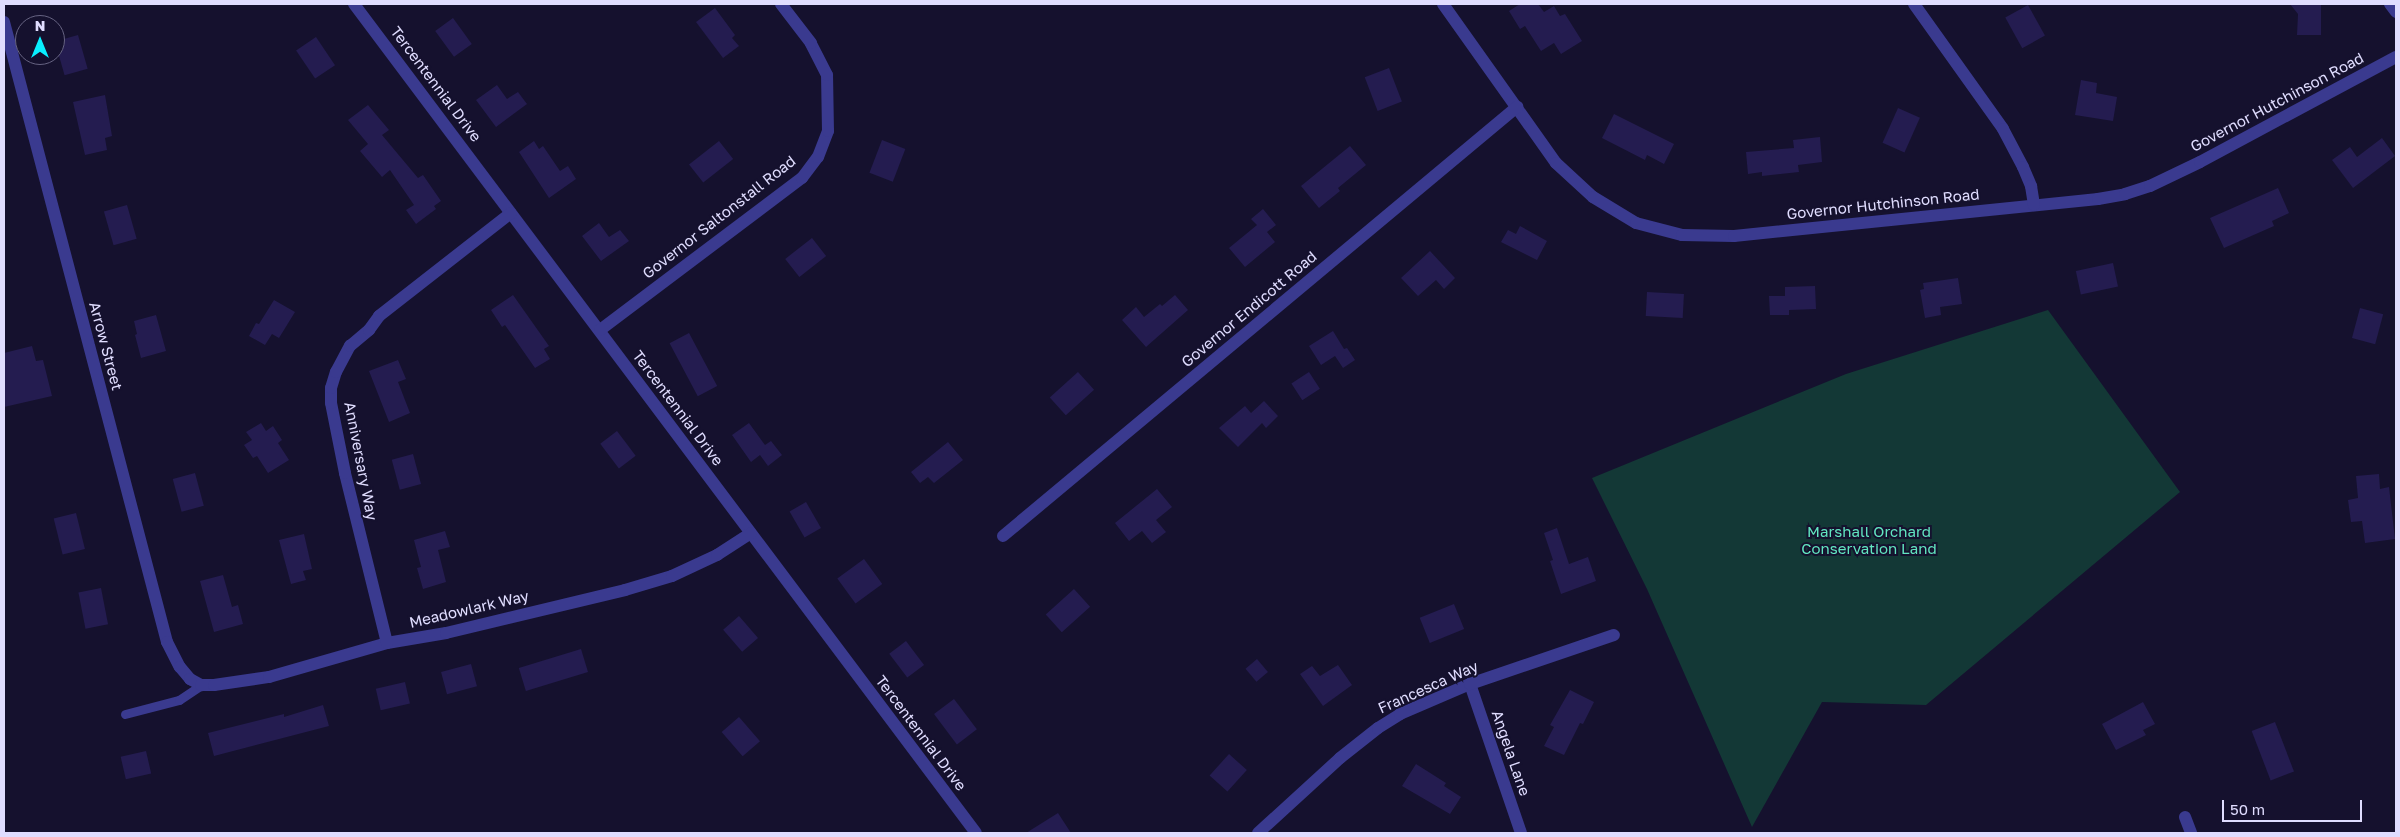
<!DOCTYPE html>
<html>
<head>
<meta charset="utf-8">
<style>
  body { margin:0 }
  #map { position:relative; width:2400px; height:837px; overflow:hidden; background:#15112e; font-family:"Golos Text",sans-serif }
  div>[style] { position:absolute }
  .green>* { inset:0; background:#133836 }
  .building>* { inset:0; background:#241c50; transform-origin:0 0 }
  .lane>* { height:9px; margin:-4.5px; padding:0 4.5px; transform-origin:4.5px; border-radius:4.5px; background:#3a3a8f }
  .street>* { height:12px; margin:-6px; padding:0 6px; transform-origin:6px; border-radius:6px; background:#3a3a8f }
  span { translate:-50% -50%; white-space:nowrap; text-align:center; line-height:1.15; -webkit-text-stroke:4px #15112e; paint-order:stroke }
  .street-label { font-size:15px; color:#e0ddff }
  .park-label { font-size:15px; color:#62e6c1 }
  .frame { position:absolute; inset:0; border:5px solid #e0ddff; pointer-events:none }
  .north { position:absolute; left:15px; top:15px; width:50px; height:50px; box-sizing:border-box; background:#15112e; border:1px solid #666382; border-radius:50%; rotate:0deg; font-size:14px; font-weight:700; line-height:20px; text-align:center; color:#e0ddff }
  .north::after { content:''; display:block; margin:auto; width:18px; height:22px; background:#09efff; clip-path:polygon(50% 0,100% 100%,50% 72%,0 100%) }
  .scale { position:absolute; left:2222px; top:800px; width:140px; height:22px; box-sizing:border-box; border:2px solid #e0ddff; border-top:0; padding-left:6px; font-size:15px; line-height:18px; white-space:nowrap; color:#e0ddff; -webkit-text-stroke:4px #15112e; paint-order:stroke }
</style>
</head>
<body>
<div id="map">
  <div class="green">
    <i style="clip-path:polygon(2048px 310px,2180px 492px,1926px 705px,1822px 702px,1752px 827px,1647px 589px,1592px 478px,1846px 374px)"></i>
  </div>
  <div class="building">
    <i style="clip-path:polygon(1520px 4px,1538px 4px,1544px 12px,1554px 6px,1560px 16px,1565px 14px,1582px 41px,1561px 54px,1554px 43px,1541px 51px,1525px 26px,1520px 29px,1509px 11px)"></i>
    <i style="clip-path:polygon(2290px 4px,2321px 4px,2321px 35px,2297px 35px,2298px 14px)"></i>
    <i style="left:2028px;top:5px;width:35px;height:26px;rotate:61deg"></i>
    <i style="clip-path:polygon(715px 8px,735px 35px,732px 38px,739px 46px,723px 58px,696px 22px)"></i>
    <i style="left:453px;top:18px;width:32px;height:22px;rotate:54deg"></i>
    <i style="left:78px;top:35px;width:35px;height:24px;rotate:74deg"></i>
    <i style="left:316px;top:37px;width:34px;height:24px;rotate:56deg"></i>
    <i style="left:1389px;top:68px;width:36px;height:26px;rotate:69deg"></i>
    <i style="clip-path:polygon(2081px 80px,2097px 83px,2096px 93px,2117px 97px,2113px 121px,2075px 115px)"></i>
    <i style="clip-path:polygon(497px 85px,507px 99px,518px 92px,527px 104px,496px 127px,476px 100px)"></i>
    <i style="clip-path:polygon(105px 95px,112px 136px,105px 138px,107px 150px,85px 155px,73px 102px)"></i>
    <i style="clip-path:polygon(368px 105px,389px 130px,382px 135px,418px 178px,423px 175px,441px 201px,434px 206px,436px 209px,416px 224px,406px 210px,414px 205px,390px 170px,382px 177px,360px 151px,368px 144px,348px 120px)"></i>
    <i style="left:1898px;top:108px;width:24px;height:38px;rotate:24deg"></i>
    <i style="clip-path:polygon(1614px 114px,1674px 144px,1664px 164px,1647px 155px,1645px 160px,1602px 138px)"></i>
    <i style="clip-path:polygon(1820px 137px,1822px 162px,1798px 165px,1799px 172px,1762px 176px,1762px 172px,1748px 174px,1746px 152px,1794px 148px,1793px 140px)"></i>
    <i style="clip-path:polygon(2382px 138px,2395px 156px,2353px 188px,2332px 160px,2350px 147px,2357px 157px)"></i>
    <i style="left:882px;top:140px;width:25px;height:35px;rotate:21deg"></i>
    <i style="clip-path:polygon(534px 141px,539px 149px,543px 146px,560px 171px,568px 166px,576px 179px,549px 198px,519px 152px)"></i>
    <i style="left:719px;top:141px;width:23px;height:38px;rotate:52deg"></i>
    <i style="clip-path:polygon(1350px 146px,1366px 165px,1338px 188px,1340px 191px,1319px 208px,1301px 186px)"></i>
    <i style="clip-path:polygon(2278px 188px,2289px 213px,2272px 221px,2274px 226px,2224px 248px,2210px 218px)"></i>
    <i style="left:127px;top:205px;width:35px;height:24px;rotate:74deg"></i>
    <i style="clip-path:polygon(1263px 209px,1276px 225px,1267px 232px,1275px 242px,1245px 267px,1229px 248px,1257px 225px,1251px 219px)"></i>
    <i style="clip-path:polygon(599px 223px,609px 237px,620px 230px,629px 241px,601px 261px,582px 236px)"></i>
    <i style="clip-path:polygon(1520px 226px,1547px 241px,1537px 260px,1501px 242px,1508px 230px,1516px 234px)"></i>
    <i style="left:812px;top:238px;width:23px;height:34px;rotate:52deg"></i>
    <i style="clip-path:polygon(1430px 251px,1455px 278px,1444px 289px,1436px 280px,1418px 296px,1401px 278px)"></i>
    <i style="left:2113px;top:263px;width:24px;height:38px;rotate:78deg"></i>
    <i style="clip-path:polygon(1958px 278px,1962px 304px,1940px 307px,1941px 315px,1925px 318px,1920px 290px,1924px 289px,1923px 283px)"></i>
    <i style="clip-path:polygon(1815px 286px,1816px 309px,1789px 310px,1789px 315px,1770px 315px,1769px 296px,1785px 296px,1785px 287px)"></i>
    <i style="left:1647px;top:292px;width:37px;height:24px;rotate:3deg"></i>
    <i style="clip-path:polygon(513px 295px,549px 346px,544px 349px,550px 359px,535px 368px,505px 325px,502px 327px,491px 310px)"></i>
    <i style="clip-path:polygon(1175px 295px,1188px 310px,1146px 347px,1122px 320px,1136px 307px,1144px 317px,1160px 304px,1162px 306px)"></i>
    <i style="clip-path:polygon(274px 300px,295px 312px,279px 338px,272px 334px,265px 345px,249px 336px,256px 323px,259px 324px)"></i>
    <i style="left:2360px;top:308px;width:24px;height:31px;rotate:15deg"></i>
    <i style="clip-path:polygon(156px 315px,166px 351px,141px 358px,135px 335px,137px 334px,134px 321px)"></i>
    <i style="clip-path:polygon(1333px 331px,1344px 349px,1347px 348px,1355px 360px,1343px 368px,1335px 356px,1321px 365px,1309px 346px)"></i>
    <i style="left:689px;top:333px;width:60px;height:22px;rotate:62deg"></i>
    <i style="clip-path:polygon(32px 346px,36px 361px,43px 360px,52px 396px,4px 407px,4px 353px)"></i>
    <i style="clip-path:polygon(398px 360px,406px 379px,398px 382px,410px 413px,389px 422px,369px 371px)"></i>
    <i style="left:1078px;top:372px;width:24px;height:38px;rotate:48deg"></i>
    <i style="left:1309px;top:372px;width:20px;height:21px;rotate:57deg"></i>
    <i style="clip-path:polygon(1264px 401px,1278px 416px,1266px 428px,1262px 423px,1238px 447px,1219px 428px,1245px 406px,1251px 413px)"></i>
    <i style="clip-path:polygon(261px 423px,266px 431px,273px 426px,282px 440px,278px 443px,289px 460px,268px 473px,257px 456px,253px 458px,244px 445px,252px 440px,246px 432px)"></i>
    <i style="clip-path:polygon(749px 423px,765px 445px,771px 441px,782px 455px,768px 466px,760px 455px,751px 462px,732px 435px)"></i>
    <i style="left:617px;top:431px;width:31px;height:21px;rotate:53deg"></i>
    <i style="clip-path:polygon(948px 442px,963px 460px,934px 483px,928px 477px,920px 483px,911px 472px)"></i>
    <i style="left:413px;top:454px;width:31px;height:22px;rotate:75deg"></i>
    <i style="left:195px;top:473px;width:34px;height:23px;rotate:75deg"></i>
    <i style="clip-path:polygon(2379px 474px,2380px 489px,2389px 487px,2395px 539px,2365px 543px,2362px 521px,2351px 522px,2348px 500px,2358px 498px,2356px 476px)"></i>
    <i style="clip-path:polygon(1157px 489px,1172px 507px,1156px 520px,1166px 532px,1152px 543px,1142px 531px,1129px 541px,1115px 523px)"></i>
    <i style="left:806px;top:502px;width:30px;height:19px;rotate:60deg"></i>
    <i style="left:76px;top:513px;width:37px;height:23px;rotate:76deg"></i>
    <i style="clip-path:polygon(1557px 528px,1569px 564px,1588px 557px,1596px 581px,1561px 594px,1550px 561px,1553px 560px,1544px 533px)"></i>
    <i style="clip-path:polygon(445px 531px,450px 547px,438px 550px,446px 582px,423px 589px,417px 568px,421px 567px,414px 540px)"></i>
    <i style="clip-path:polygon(304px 534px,312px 569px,303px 571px,306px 580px,291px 584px,279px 540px)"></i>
    <i style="left:864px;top:559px;width:31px;height:33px;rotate:54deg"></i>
    <i style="clip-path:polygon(223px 575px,232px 607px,238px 605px,243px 624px,214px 632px,200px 581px)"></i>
    <i style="left:101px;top:588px;width:37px;height:23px;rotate:79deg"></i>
    <i style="left:1074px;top:589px;width:24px;height:38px;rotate:48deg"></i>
    <i style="left:1454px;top:604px;width:27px;height:37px;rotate:68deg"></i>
    <i style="left:739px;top:616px;width:29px;height:21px;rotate:49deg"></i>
    <i style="left:906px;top:641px;width:30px;height:21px;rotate:53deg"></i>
    <i style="left:581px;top:649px;width:24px;height:65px;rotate:73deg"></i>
    <i style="left:1257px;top:659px;width:17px;height:15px;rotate:50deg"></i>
    <i style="left:471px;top:664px;width:23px;height:31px;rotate:75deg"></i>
    <i style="clip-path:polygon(1338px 665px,1352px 685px,1323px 706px,1300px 674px,1312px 666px,1320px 676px)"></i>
    <i style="left:405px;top:682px;width:22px;height:30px;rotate:77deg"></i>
    <i style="clip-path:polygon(1570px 690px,1594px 702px,1583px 724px,1580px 723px,1564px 755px,1544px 746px,1554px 727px,1550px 725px)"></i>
    <i style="left:954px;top:699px;width:38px;height:25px;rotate:53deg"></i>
    <i style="clip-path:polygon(2143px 702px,2155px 724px,2143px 730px,2146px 735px,2116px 750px,2102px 724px)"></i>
    <i style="clip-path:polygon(323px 705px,329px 726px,214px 756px,208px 733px,284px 714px,284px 717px)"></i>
    <i style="left:739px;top:717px;width:32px;height:23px;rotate:49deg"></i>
    <i style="left:2275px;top:722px;width:53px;height:25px;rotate:69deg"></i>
    <i style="left:146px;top:751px;width:23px;height:26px;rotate:77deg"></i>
    <i style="left:1229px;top:754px;width:24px;height:29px;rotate:42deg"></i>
    <i style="clip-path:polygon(1416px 764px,1446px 783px,1444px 786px,1461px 797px,1450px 814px,1402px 786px)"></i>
    <i style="clip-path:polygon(1058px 813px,1071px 833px,1026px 833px)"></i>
  </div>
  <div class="lane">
    <i style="left:125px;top:714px;width:56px;rotate:-14.5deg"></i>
    <i style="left:179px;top:700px;width:27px;rotate:-34deg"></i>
  </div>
  <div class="street">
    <i style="left:354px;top:4px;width:1036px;rotate:53.12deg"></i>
    <i style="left:1443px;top:4px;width:195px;rotate:54.6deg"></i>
    <i style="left:1556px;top:163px;width:50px;rotate:42.6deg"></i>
    <i style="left:1593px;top:197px;width:50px;rotate:31.2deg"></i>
    <i style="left:1636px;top:223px;width:48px;rotate:14.6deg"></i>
    <i style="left:1682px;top:235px;width:52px;rotate:1.1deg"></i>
    <i style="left:1734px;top:236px;width:366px;rotate:-5.8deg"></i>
    <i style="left:2098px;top:199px;width:27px;rotate:-10deg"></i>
    <i style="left:2125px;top:194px;width:26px;rotate:-18deg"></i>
    <i style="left:2150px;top:186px;width:55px;rotate:-25.6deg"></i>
    <i style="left:2200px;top:162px;width:222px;rotate:-28.2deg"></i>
    <i style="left:1914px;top:4px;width:153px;rotate:54.5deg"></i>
    <i style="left:2003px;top:129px;width:43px;rotate:62.2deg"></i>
    <i style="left:2023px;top:167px;width:21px;rotate:67deg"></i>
    <i style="left:2031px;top:186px;width:19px;rotate:81deg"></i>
    <i style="left:2390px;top:4px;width:10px;rotate:53deg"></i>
    <i style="left:4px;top:22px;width:641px;rotate:75.27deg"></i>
    <i style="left:167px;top:642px;width:28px;rotate:63deg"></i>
    <i style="left:180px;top:667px;width:16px;rotate:50deg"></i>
    <i style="left:190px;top:679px;width:13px;rotate:29deg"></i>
    <i style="left:201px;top:685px;width:13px"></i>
    <i style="left:214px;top:685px;width:56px;rotate:-8.3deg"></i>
    <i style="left:269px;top:677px;width:123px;rotate:-16.1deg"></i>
    <i style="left:387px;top:643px;width:60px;rotate:-9.6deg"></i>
    <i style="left:446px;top:633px;width:184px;rotate:-13.5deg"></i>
    <i style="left:625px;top:590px;width:49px;rotate:-16.6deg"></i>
    <i style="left:672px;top:576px;width:50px;rotate:-25deg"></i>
    <i style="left:717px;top:555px;width:40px;rotate:-32.9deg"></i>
    <i style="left:600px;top:330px;width:253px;rotate:-37deg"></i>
    <i style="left:802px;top:178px;width:26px;rotate:-53deg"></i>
    <i style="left:818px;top:157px;width:28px;rotate:-69deg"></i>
    <i style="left:828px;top:131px;width:56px;rotate:-91deg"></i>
    <i style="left:827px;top:75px;width:36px;rotate:-117deg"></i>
    <i style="left:811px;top:43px;width:49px;rotate:-127.6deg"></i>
    <i style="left:1003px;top:536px;width:670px;rotate:-39.85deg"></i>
    <i style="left:387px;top:643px;width:175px;rotate:-103.9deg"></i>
    <i style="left:345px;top:473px;width:71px;rotate:-101.3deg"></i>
    <i style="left:331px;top:403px;width:15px;rotate:-90deg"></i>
    <i style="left:331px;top:388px;width:17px;rotate:-73deg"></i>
    <i style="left:336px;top:372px;width:30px;rotate:-62deg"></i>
    <i style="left:350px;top:346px;width:25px;rotate:-40deg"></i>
    <i style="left:369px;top:330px;width:17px;rotate:-54deg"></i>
    <i style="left:379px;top:316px;width:167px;rotate:-38deg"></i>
    <i style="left:1470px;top:684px;width:157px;rotate:71.1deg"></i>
    <i style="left:2185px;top:817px;width:17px;rotate:69deg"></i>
    <i style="left:1258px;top:833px;width:111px;rotate:-42.4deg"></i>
    <i style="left:1340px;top:758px;width:48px;rotate:-38.3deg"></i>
    <i style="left:1378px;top:728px;width:26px;rotate:-32deg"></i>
    <i style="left:1400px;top:714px;width:76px;rotate:-23.2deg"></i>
    <i style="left:1470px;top:684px;width:152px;rotate:-18.8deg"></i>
  </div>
  <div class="street-label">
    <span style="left:436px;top:84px;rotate:53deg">Tercentennial Drive</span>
    <span style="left:2277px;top:102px;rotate:-28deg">Governor Hutchinson Road</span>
    <span style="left:1883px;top:204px;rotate:-6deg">Governor Hutchinson Road</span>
    <span style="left:719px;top:217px;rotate:-38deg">Governor Saltonstall Road</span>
    <span style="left:1249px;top:309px;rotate:-40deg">Governor Endicott Road</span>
    <span style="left:106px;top:346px;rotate:75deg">Arrow Street</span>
    <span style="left:678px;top:408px;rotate:53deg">Tercentennial Drive</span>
    <span style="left:361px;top:461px;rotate:79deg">Anniversary Way</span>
    <span style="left:469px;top:609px;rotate:-13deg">Meadowlark Way</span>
    <span style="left:1428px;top:687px;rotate:-24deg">Francesca Way</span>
    <span style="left:921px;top:733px;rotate:53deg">Tercentennial Drive</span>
    <span style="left:1511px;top:753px;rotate:71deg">Angela Lane</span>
  </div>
  <div class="park-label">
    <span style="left:1869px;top:540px">Marshall Orchard<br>Conservation Land</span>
  </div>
  <div class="frame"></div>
  <div class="north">N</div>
  <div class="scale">50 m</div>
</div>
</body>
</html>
